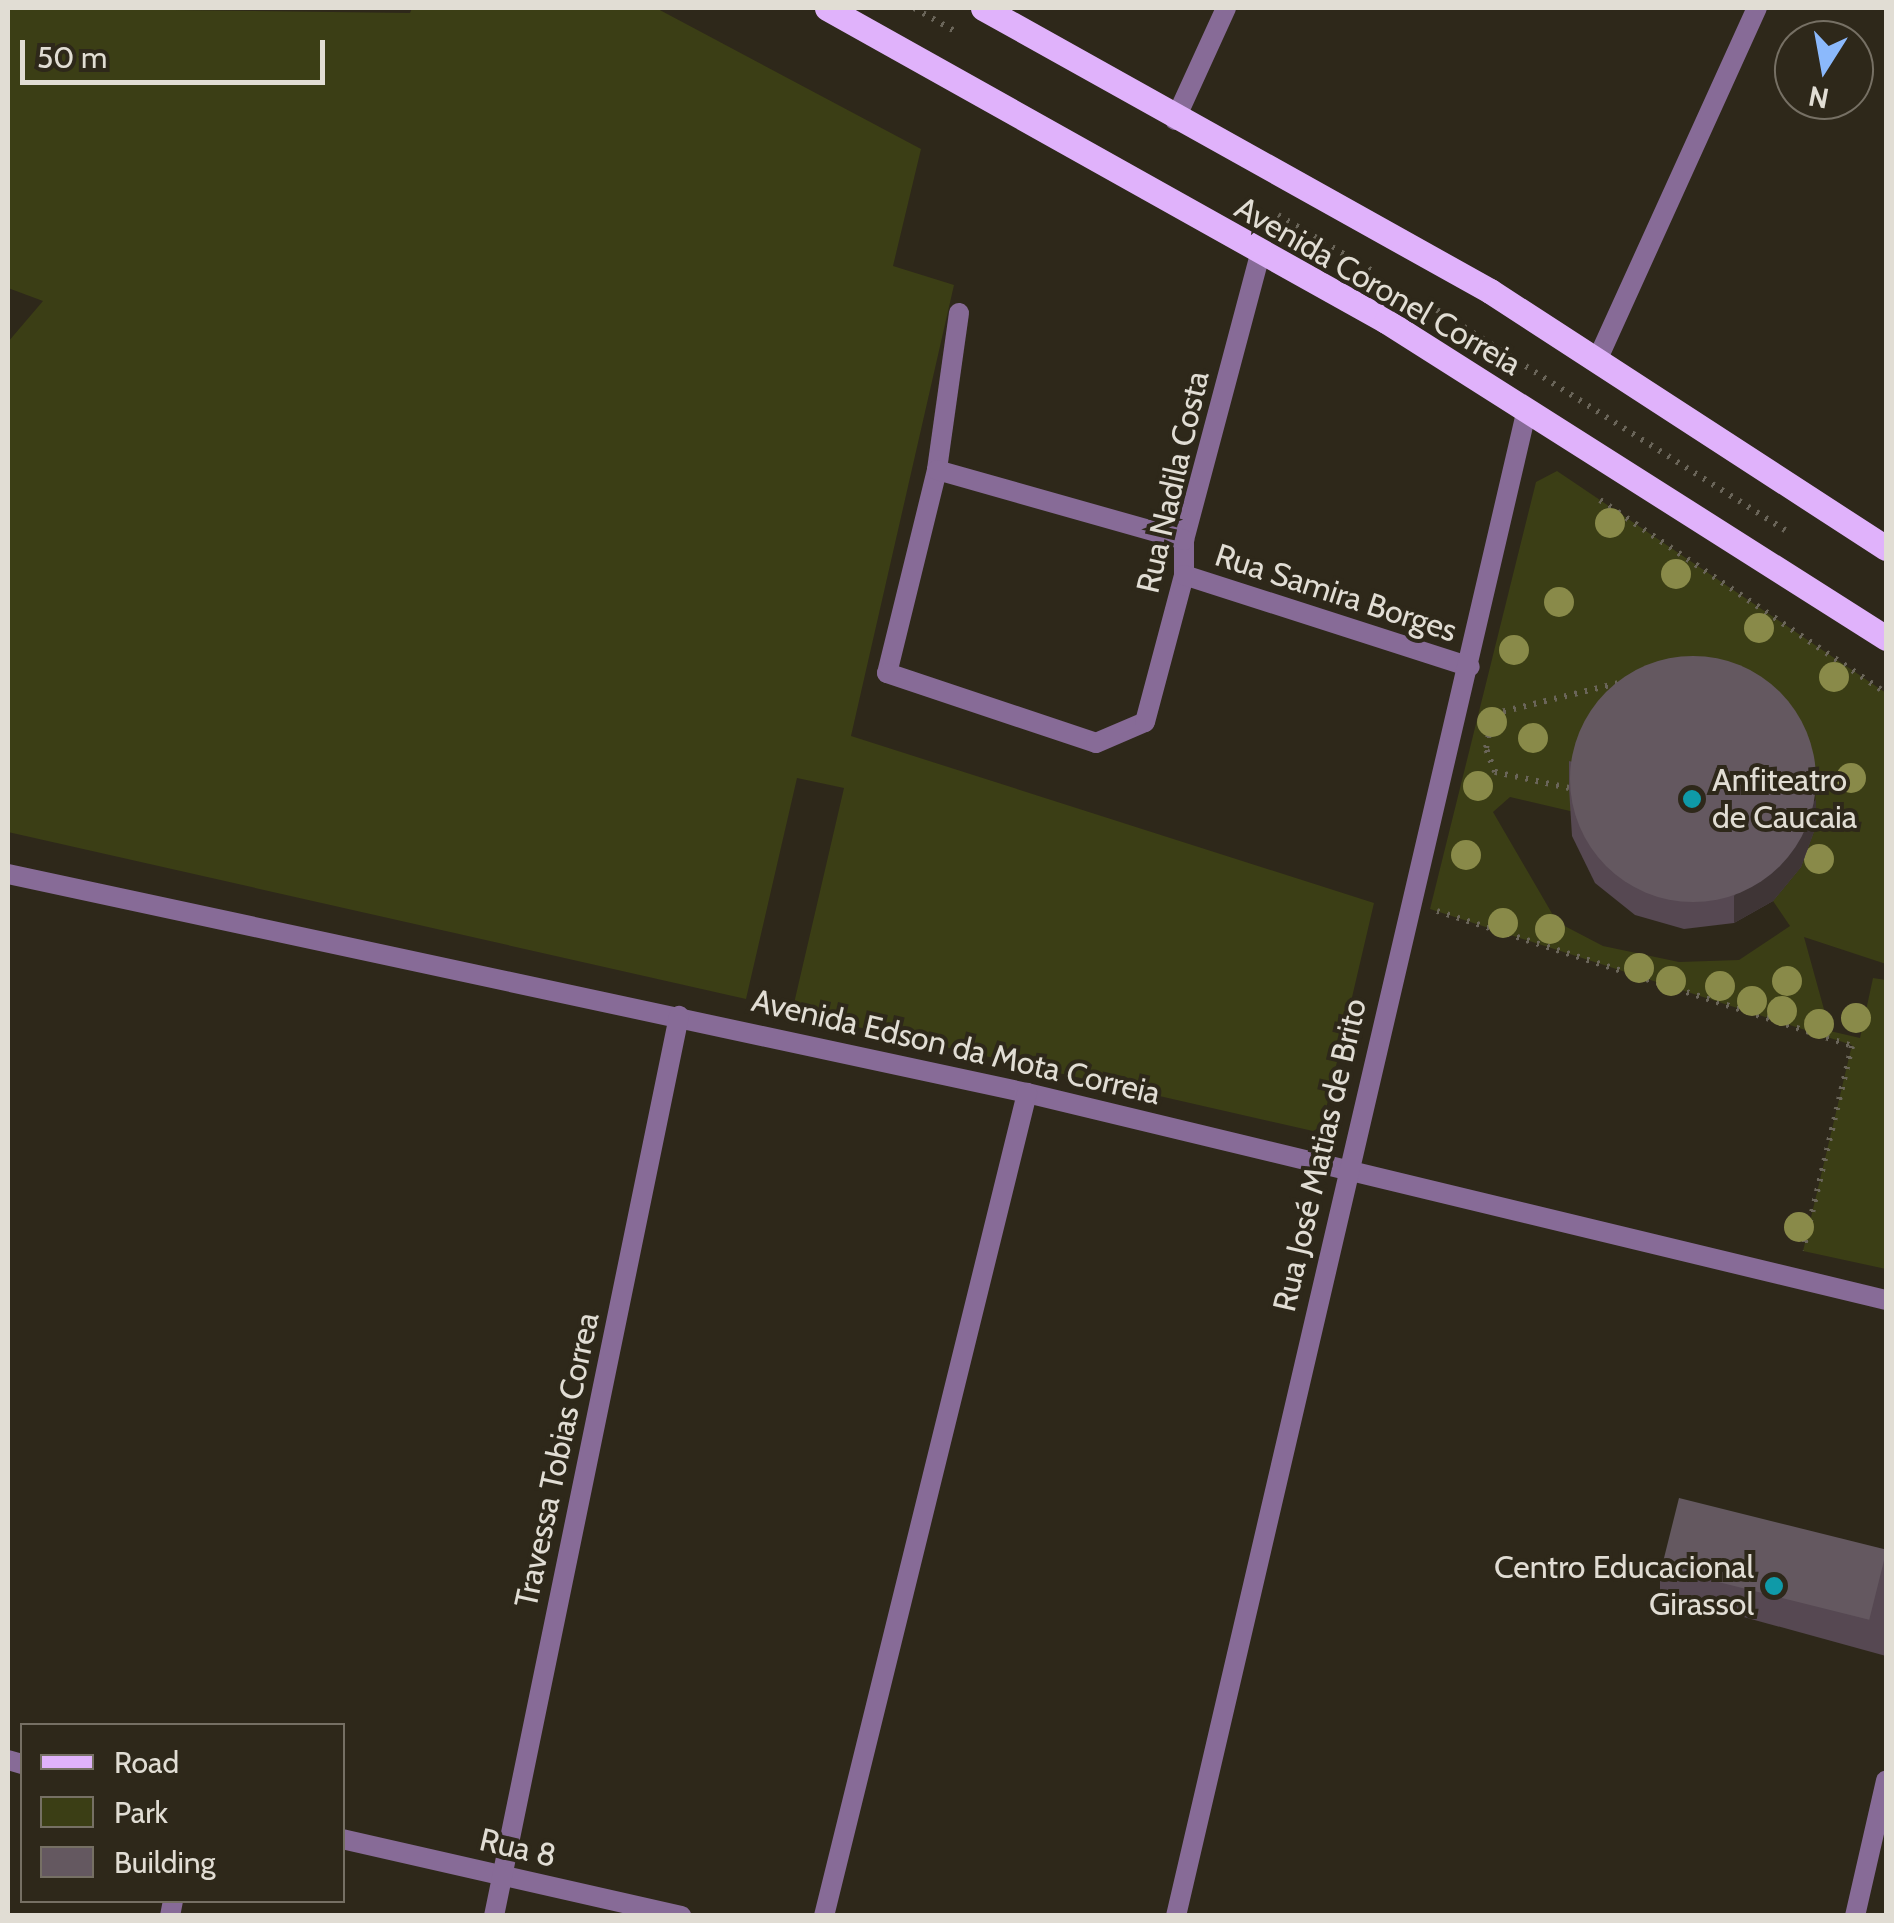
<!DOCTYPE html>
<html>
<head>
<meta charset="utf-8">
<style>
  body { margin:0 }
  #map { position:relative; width:1894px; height:1923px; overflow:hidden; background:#2e281a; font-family:Cabin,sans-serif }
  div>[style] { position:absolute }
  .green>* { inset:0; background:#3b3e15 }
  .path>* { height:6px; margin-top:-3px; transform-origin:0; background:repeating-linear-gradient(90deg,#6a6559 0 2.5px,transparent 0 10.5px) }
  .minor>* { height:20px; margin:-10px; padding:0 10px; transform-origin:10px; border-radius:10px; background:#876b97 }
  .primary>* { height:25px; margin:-12.5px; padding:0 12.5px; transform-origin:12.5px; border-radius:12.5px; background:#e0b2fb }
  .trees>* { width:30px; height:30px; margin:-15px; border-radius:50%; background:#898a49 }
  .wall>* { inset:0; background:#564852 }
  .shaded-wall>* { inset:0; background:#3f3536 }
  .building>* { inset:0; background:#645860; transform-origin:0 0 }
  .round { border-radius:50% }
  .dots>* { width:28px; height:28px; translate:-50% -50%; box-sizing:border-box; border:5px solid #2e281a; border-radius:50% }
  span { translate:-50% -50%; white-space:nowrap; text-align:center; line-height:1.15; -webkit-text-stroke:8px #2e281a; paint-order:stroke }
  .street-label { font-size:32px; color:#e1ddd4 }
  .poi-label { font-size:32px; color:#e1ddd4 }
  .left { translate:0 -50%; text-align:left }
  .right { translate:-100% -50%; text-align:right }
  .frame { position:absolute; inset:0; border:10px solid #e1ddd4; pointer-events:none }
  .legend { position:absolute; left:20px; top:1723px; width:325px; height:180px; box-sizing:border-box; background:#2e281a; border:2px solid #767064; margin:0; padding:12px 18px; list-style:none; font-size:30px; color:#e1ddd4 }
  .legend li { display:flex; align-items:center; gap:20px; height:50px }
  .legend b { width:50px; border:2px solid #767064 }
  .north { position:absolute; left:1774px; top:20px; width:100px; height:100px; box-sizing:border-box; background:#2e281a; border:2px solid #767064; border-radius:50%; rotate:191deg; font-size:28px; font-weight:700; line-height:40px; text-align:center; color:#e1ddd4 }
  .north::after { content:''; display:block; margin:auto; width:35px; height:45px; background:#8bb9fc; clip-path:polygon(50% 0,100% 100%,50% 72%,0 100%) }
  .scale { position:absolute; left:20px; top:40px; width:305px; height:45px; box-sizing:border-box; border:5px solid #e1ddd4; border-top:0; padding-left:12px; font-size:30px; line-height:35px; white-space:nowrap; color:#e1ddd4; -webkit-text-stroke:8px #2e281a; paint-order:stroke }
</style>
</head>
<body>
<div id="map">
  <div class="green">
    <i style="clip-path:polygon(8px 8px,410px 13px,412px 8px,656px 8px,921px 149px,893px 266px,954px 285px,851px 736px,1374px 903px,1322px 1126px,1313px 1131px,792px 1012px,844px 788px,797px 778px,746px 999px,8px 832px,8px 342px,43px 301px,8px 288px)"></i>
    <i style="clip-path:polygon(evenodd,1557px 471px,1886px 693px,1886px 964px,1804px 937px,1830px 1031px,1860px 1038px,1873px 978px,1886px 980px,1886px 1269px,1803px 1251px,1852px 1045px,1430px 909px,1536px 482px,1557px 471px,1815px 782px,1816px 826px,1801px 867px,1773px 901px,1790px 926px,1739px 960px,1679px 962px,1603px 946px,1557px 922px,1493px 812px,1510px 797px,1570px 811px,1815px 782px)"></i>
  </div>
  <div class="path">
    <i style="left:914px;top:8px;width:51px;rotate:29.6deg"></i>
    <i style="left:1278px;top:215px;width:112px;rotate:30.7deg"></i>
    <i style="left:1437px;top:310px;width:412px;rotate:32.3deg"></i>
    <i style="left:1600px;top:500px;width:345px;rotate:34deg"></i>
    <i style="left:1569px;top:788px;width:76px;rotate:-167.8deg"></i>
    <i style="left:1495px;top:772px;width:26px;rotate:-111deg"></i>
    <i style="left:1486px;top:748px;width:35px;rotate:-78deg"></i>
    <i style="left:1493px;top:714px;width:133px;rotate:-13.9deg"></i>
    <i style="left:1437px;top:911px;width:436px;rotate:18deg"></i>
    <i style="left:1852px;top:1046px;width:210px;rotate:103.5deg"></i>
  </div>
  <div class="minor">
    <i style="left:1175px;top:120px;width:123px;rotate:-65.5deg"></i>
    <i style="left:959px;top:313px;width:159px;rotate:98deg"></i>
    <i style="left:937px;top:470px;width:209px;rotate:103.8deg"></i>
    <i style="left:887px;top:673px;width:220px;rotate:18.5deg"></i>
    <i style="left:1096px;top:743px;width:53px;rotate:-23.2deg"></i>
    <i style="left:1145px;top:722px;width:152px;rotate:-75.1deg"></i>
    <i style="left:1184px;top:575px;width:35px;rotate:-90deg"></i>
    <i style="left:1184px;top:540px;width:295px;rotate:-75.1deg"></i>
    <i style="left:1599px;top:356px;width:382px;rotate:-65.6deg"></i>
    <i style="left:937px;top:470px;width:257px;rotate:15.8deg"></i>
    <i style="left:1184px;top:575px;width:300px;rotate:17.8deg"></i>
    <i style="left:8px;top:874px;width:1042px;rotate:12.13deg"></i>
    <i style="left:1027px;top:1093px;width:884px;rotate:13.55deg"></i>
    <i style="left:8px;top:1760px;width:15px;rotate:16deg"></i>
    <i style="left:342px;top:1839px;width:348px;rotate:12.8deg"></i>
    <i style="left:170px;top:1916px;width:16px;rotate:-79deg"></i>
    <i style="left:494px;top:1916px;width:919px;rotate:-78.38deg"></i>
    <i style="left:824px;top:1916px;width:848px;rotate:-76.14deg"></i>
    <i style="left:1176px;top:1916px;width:1547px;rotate:-76.89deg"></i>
    <i style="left:1855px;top:1916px;width:139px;rotate:-77.1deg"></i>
  </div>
  <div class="primary">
    <i style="left:827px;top:8px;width:641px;rotate:29.25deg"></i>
    <i style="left:1386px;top:321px;width:592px;rotate:32.37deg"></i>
    <i style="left:983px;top:8px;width:581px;rotate:29.17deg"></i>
    <i style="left:1490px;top:291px;width:472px;rotate:33deg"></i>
  </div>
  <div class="trees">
    <i style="left:1610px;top:523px"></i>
    <i style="left:1676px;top:574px"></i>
    <i style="left:1559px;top:602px"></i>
    <i style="left:1759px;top:628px"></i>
    <i style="left:1514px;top:650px"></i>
    <i style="left:1834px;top:677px"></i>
    <i style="left:1492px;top:722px"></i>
    <i style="left:1533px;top:738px"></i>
    <i style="left:1851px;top:778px"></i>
    <i style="left:1478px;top:786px"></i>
    <i style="left:1466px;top:855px"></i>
    <i style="left:1819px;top:859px"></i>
    <i style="left:1503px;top:923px"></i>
    <i style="left:1550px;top:929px"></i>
    <i style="left:1639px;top:968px"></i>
    <i style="left:1671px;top:981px"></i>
    <i style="left:1787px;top:981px"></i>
    <i style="left:1720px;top:986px"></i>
    <i style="left:1752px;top:1001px"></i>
    <i style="left:1782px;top:1011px"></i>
    <i style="left:1856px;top:1018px"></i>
    <i style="left:1819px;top:1024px"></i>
    <i style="left:1799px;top:1227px"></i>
  </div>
  <div class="wall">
    <i style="clip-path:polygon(1569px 761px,1816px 826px,1801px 867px,1773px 901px,1734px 923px,1684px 929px,1635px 915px,1595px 883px,1572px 836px,1569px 788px)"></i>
    <i style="clip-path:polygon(1886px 1551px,1886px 1656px,1660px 1594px,1660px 1567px)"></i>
  </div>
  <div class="shaded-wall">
    <i style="clip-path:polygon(1816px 799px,1816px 826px,1801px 867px,1773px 901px,1734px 923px,1734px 896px)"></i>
  </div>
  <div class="building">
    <i class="round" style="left:1570px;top:656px;width:246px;height:246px"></i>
    <i style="left:1679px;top:1498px;width:214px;height:72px;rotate:14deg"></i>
  </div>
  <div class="dots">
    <i style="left:1692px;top:799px;background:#0f9aa8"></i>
    <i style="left:1774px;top:1586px;background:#0f9aa8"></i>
  </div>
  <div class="street-label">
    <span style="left:1378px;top:286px;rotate:30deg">Avenida Coronel Correia</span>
    <span style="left:1173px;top:482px;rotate:-77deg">Rua Nadila Costa</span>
    <span style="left:1336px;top:593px;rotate:18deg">Rua Samira Borges</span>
    <span style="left:956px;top:1047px;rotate:13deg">Avenida Edson da Mota Correia</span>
    <span style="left:1320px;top:1155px;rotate:-77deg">Rua José Matias de Brito</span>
    <span style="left:557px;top:1460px;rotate:-78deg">Travessa Tobias Correa</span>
    <span style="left:518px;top:1848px;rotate:13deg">Rua 8</span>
  </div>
  <div class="poi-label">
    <span class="left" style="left:1712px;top:799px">Anfiteatro<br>de Caucaia</span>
    <span class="right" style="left:1754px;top:1586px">Centro Educacional<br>Girassol</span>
  </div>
  <div class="frame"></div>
  <ul class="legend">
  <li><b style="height:12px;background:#e0b2fb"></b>Road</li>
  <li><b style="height:28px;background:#3b3e15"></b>Park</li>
  <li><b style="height:28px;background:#645860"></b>Building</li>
  </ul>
  <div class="north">N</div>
  <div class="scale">50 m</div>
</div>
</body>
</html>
